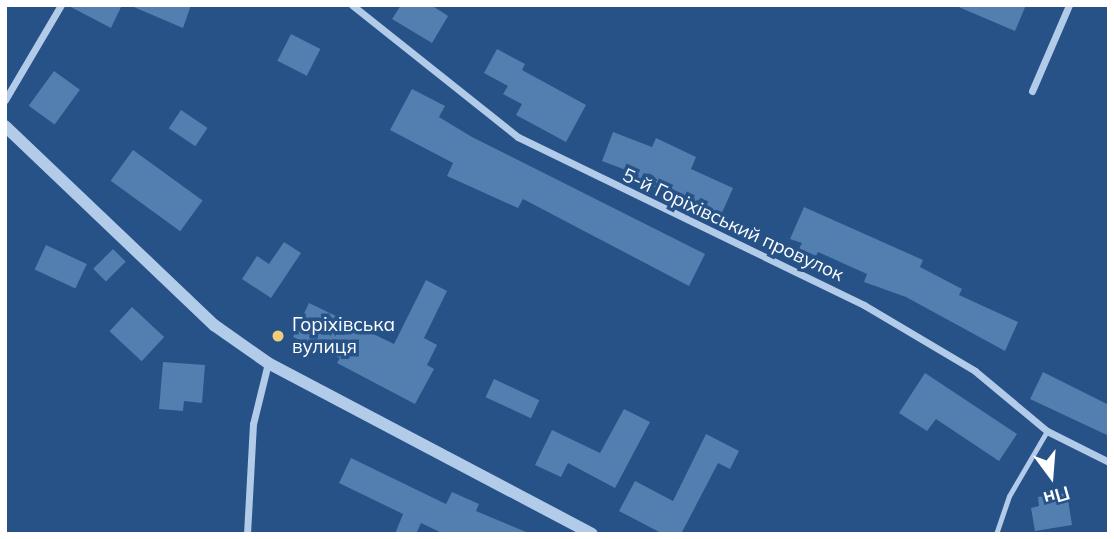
<!DOCTYPE html>
<html>
<head>
<meta charset="utf-8">
<style>
  body { margin:0 }
  #map { position:relative; width:1114px; height:539px; overflow:hidden; background:#265287; font-family:Mulish,sans-serif }
  div>[style] { position:absolute }
  .building>* { inset:0; background:#527eb0; transform-origin:0 0 }
  .service>* { height:5px; margin:-2.5px; padding:0 2.5px; transform-origin:2.5px; border-radius:2.5px; background:#b1cbe9 }
  .minor>* { height:7px; margin:-3.5px; padding:0 3.5px; transform-origin:3.5px; border-radius:3.5px; background:#b1cbe9 }
  .tertiary>* { height:12px; margin:-6px; padding:0 6px; transform-origin:6px; border-radius:6px; background:#b1cbe9 }
  .dots>* { width:19px; height:19px; translate:-50% -50%; box-sizing:border-box; border:4px solid #265287; border-radius:50% }
  span { translate:-50% -50%; white-space:nowrap; text-align:center; line-height:1.15; -webkit-text-stroke:7px #265287; paint-order:stroke }
  .street-label { font-size:19px; color:#fff }
  .poi-label { font-size:19px; color:#fff }
  .left { translate:0 -50%; text-align:left }
  .frame { position:absolute; inset:0; border:7px solid #fff; pointer-events:none }
  .north { position:absolute; left:1016px; top:441px; width:70px; height:70px; -webkit-text-stroke:5px #265287; paint-order:stroke; rotate:164deg; font-size:19px; font-weight:700; line-height:28px; text-align:center; color:#fff }
  .north::after { content:''; display:block; margin:auto; width:24px; height:32px; background:#fff; clip-path:polygon(50% 0,100% 100%,50% 72%,0 100%) }
</style>
</head>
<body>
<div id="map">
  <div class="building">
    <i style="clip-path:polygon(67px 5px,122px 5px,111px 28px)"></i>
    <i style="clip-path:polygon(129px 5px,191px 5px,183px 28px)"></i>
    <i style="clip-path:polygon(401px 5px,431px 5px,448px 16px,432px 43px,392px 19px)"></i>
    <i style="clip-path:polygon(954px 5px,1026px 5px,1015px 31px)"></i>
    <i style="left:291px;top:34px;width:33px;height:30px;rotate:27deg"></i>
    <i style="clip-path:polygon(497px 49px,525px 64px,522px 70px,586px 105px,566px 142px,516px 115px,522px 104px,503px 94px,508px 86px,484px 73px)"></i>
    <i style="left:54px;top:71px;width:32px;height:43px;rotate:36deg"></i>
    <i style="clip-path:polygon(412px 89px,445px 106px,439px 117px,472px 137px,705px 254px,689px 286px,523px 199px,518px 208px,447px 176px,453px 163px,390px 130px)"></i>
    <i style="left:181px;top:110px;width:32px;height:22px;rotate:34deg"></i>
    <i style="clip-path:polygon(613px 132px,652px 147px,656px 138px,696px 157px,691px 169px,733px 188px,720px 217px,637px 179px,639px 175px,602px 161px)"></i>
    <i style="left:133px;top:150px;width:86px;height:38px;rotate:36deg"></i>
    <i style="clip-path:polygon(804px 207px,923px 260px,920px 267px,962px 289px,959px 295px,1018px 322px,1005px 351px,906px 297px,864px 282px,867px 274px,818px 252px,816px 256px,799px 249px,802px 243px,790px 239px)"></i>
    <i style="clip-path:polygon(284px 242px,301px 253px,271px 298px,242px 279px,257px 256px,269px 264px)"></i>
    <i style="left:46px;top:245px;width:45px;height:27px;rotate:25deg"></i>
    <i style="left:113px;top:249px;width:18px;height:28px;rotate:45deg"></i>
    <i style="clip-path:polygon(426px 280px,447px 291px,424px 338px,437px 345px,427px 365px,434px 369px,415px 404px,337px 363px,340px 358px,293px 337px,309px 303px,394px 344px)"></i>
    <i style="left:132px;top:307px;width:44px;height:33px;rotate:43deg"></i>
    <i style="clip-path:polygon(163px 362px,205px 365px,202px 403px,184px 401px,183px 411px,159px 409px)"></i>
    <i style="clip-path:polygon(1043px 372px,1109px 405px,1109px 436px,1030px 399px)"></i>
    <i style="clip-path:polygon(925px 373px,1017px 434px,999px 461px,936px 419px,927px 431px,899px 413px)"></i>
    <i style="left:494px;top:379px;width:50px;height:20px;rotate:25deg"></i>
    <i style="clip-path:polygon(624px 409px,650px 422px,615px 488px,568px 463px,561px 477px,535px 465px,552px 430px,600px 453px)"></i>
    <i style="clip-path:polygon(706px 434px,739px 451px,730px 469px,718px 463px,681px 534px,663px 534px,619px 511px,635px 481px,673px 501px)"></i>
    <i style="clip-path:polygon(351px 458px,446px 504px,452px 492px,479px 504px,476px 511px,531px 534px,444px 534px,421px 523px,416px 534px,395px 534px,403px 514px,339px 483px)"></i>
    <i style="clip-path:polygon(1067px 493px,1072px 525px,1035px 531px,1031px 508px,1039px 506px,1038px 497px)"></i>
  </div>
  <div class="service">
    <i style="left:996px;top:534px;width:40px;rotate:-71.1deg"></i>
    <i style="left:1009px;top:496px;width:75px;rotate:-59.7deg"></i>
  </div>
  <div class="minor">
    <i style="left:352px;top:5px;width:212px;rotate:38.5deg"></i>
    <i style="left:518px;top:137px;width:385px;rotate:25.9deg"></i>
    <i style="left:864px;top:305px;width:129px;rotate:30.7deg"></i>
    <i style="left:975px;top:371px;width:94px;rotate:39.8deg"></i>
    <i style="left:1047px;top:431px;width:69px;rotate:26.6deg"></i>
    <i style="left:1032px;top:91px;width:94px;rotate:-66.7deg"></i>
    <i style="left:5px;top:100px;width:110px;rotate:-59.5deg"></i>
    <i style="left:247px;top:534px;width:110px;rotate:-86.9deg"></i>
    <i style="left:253px;top:424px;width:63px;rotate:-76.2deg"></i>
  </div>
  <div class="tertiary">
    <i style="left:5px;top:126px;width:289px;rotate:43.6deg"></i>
    <i style="left:214px;top:325px;width:66px;rotate:35.1deg"></i>
    <i style="left:268px;top:363px;width:366px;rotate:27.8deg"></i>
  </div>
  <div class="dots">
    <i style="left:278px;top:336px;background:#f2cc76"></i>
  </div>
  <div class="street-label">
    <span style="left:733px;top:225px;rotate:25deg">5-й Горіхівський провулок</span>
  </div>
  <div class="poi-label">
    <span class="left" style="left:292px;top:336px">Горіхівська<br>вулиця</span>
  </div>
  <div class="frame"></div>
  <div class="north">Пн</div>
</div>
</body>
</html>
